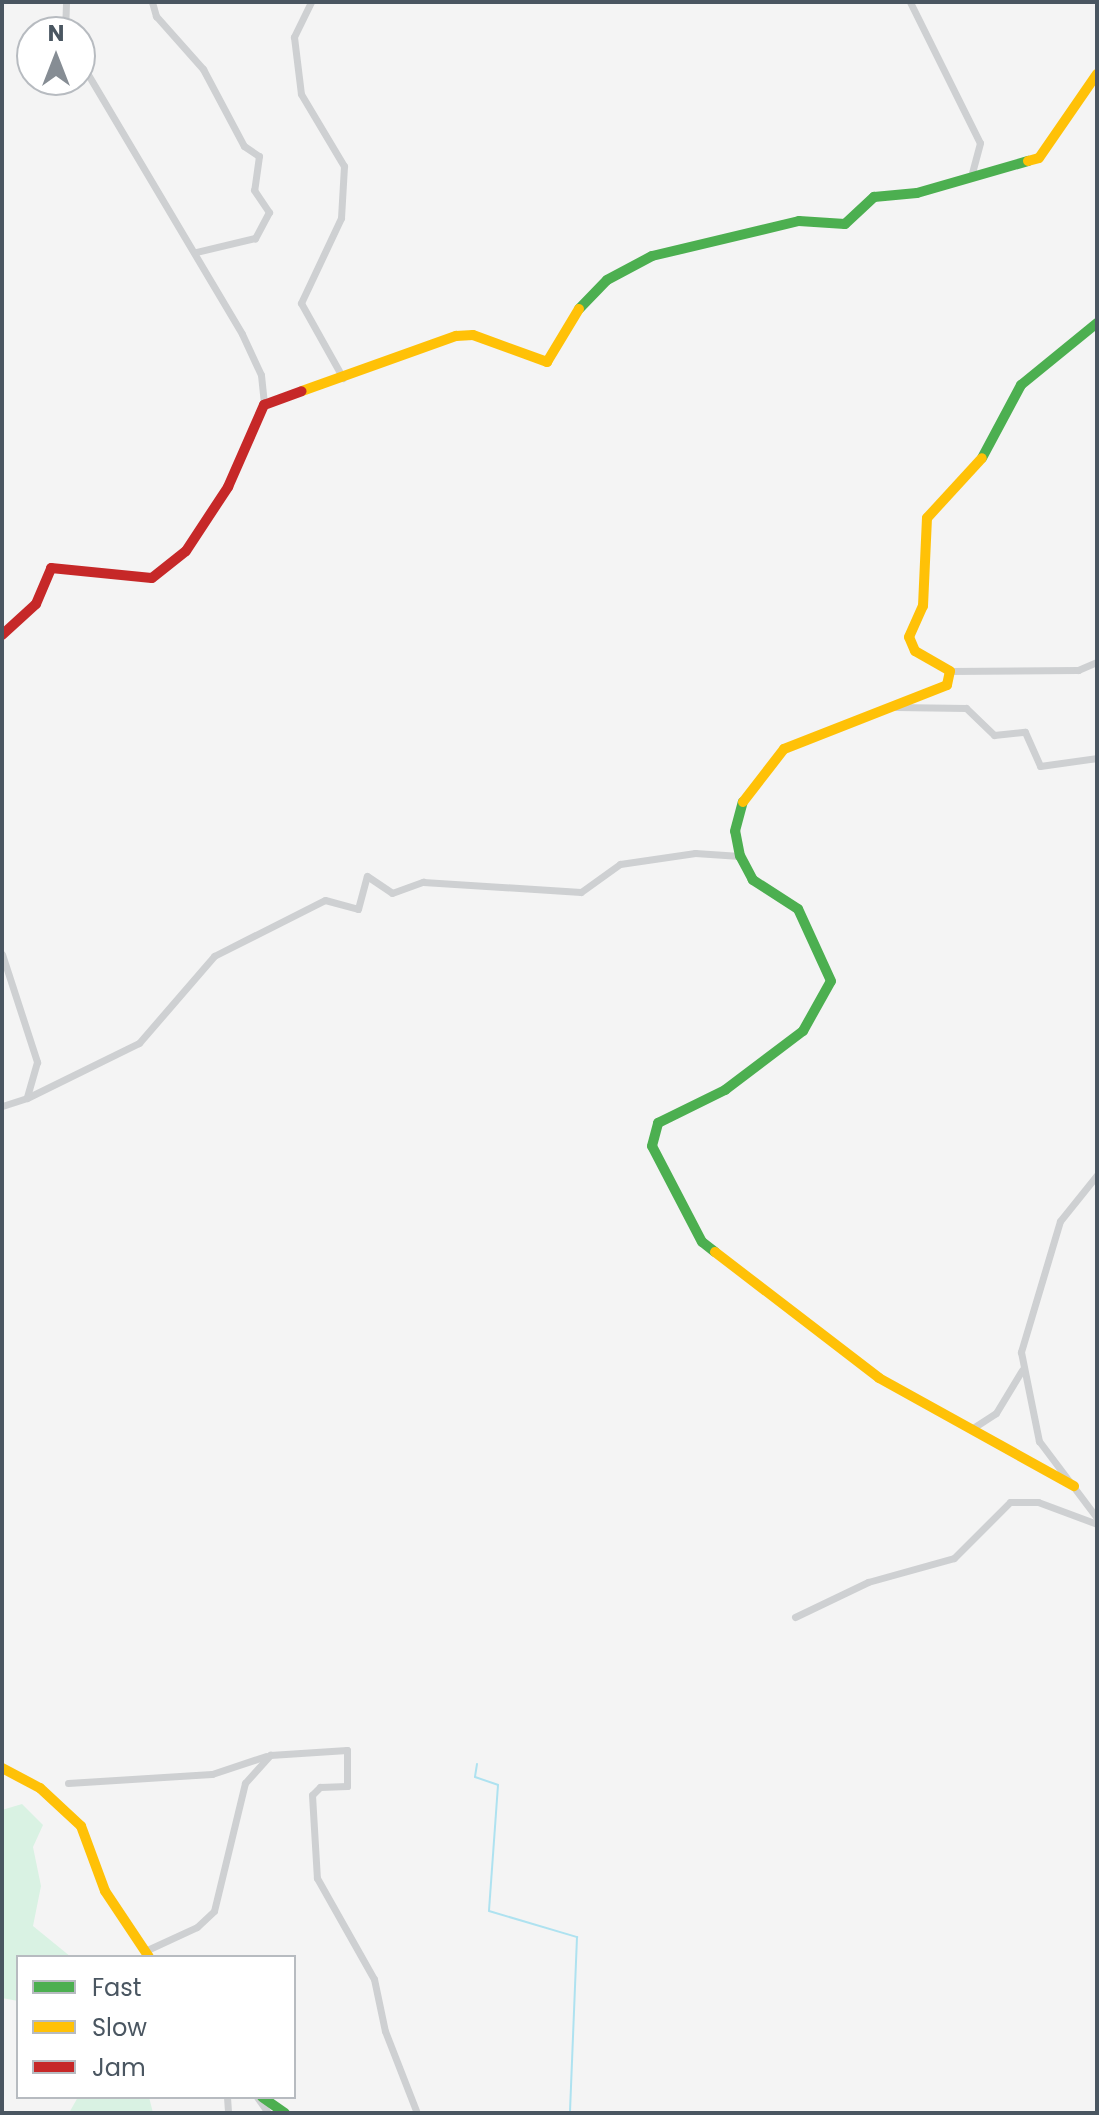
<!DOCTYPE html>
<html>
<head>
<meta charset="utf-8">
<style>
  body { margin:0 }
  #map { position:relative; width:1099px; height:2115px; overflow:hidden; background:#f4f4f4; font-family:Poppins,sans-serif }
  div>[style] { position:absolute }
  .green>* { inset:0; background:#d9f2e3 }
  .stream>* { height:2px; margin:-1px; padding:0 1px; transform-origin:1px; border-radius:1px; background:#aee2f0 }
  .street>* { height:7px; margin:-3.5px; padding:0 3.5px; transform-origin:3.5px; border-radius:3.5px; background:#ced0d2 }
  .fast>* { height:10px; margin:-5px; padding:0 5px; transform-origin:5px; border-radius:5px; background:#4caf50 }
  .slow>* { height:10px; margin:-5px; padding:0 5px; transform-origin:5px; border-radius:5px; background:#ffc107 }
  .jam>* { height:10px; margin:-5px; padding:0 5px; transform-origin:5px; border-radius:5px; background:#c62828 }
  span { translate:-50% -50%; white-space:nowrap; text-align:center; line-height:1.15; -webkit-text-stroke:6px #fff; paint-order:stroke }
  .frame { position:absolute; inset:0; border:4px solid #4a5661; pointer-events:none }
  .legend { position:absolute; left:16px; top:1955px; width:280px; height:144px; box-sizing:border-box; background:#fff; border:2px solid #b7bbc0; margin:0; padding:10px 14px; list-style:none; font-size:24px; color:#4a5661 }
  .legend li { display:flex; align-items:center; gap:16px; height:40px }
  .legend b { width:40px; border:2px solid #b7bbc0 }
  .north { position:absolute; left:16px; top:16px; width:80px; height:80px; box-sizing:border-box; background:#fff; border:2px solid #b7bbc0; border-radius:50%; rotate:0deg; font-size:22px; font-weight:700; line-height:32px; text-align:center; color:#4a5661 }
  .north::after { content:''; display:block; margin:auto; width:28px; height:36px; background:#868d94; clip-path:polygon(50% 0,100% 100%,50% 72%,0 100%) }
</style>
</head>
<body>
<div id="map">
  <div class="green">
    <i style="clip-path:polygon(22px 1804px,43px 1825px,33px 1847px,41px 1886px,33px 1926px,71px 1957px,18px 1957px,18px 2032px,18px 2001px,2px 1998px,2px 1810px)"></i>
    <i style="clip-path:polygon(78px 2097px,149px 2097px,153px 2113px,69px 2113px)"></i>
  </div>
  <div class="stream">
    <i style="left:477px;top:1764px;width:13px;rotate:99deg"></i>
    <i style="left:475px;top:1777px;width:24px;rotate:19deg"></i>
    <i style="left:498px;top:1785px;width:126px;rotate:94.1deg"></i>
    <i style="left:489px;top:1911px;width:92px;rotate:16.5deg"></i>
    <i style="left:577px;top:1937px;width:176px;rotate:92.3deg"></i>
  </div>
  <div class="street">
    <i style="left:152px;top:2px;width:15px;rotate:74deg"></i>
    <i style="left:156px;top:16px;width:71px;rotate:48.4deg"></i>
    <i style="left:203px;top:69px;width:87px;rotate:62deg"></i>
    <i style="left:244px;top:146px;width:18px;rotate:34deg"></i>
    <i style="left:259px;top:156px;width:34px;rotate:98deg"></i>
    <i style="left:254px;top:190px;width:27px;rotate:56deg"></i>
    <i style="left:269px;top:212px;width:30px;rotate:118deg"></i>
    <i style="left:255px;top:238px;width:61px;rotate:166.7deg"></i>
    <i style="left:311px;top:2px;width:39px;rotate:116deg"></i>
    <i style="left:294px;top:37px;width:57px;rotate:83deg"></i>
    <i style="left:301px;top:94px;width:84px;rotate:59.2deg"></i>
    <i style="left:344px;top:166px;width:52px;rotate:93.3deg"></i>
    <i style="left:341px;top:218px;width:94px;rotate:115.2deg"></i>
    <i style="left:301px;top:303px;width:86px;rotate:60.8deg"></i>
    <i style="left:910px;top:2px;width:157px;rotate:63.6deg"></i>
    <i style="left:980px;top:143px;width:30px;rotate:105deg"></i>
    <i style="left:65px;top:32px;width:30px;rotate:-88deg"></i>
    <i style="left:80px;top:61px;width:317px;rotate:59.3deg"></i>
    <i style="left:242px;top:334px;width:45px;rotate:65.1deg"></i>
    <i style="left:261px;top:375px;width:30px;rotate:84deg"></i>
    <i style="left:950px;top:671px;width:128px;rotate:-0.4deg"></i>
    <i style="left:1078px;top:670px;width:21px;rotate:-23deg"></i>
    <i style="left:896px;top:707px;width:70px;rotate:0.8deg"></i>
    <i style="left:966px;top:708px;width:39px;rotate:44deg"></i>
    <i style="left:994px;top:735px;width:31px;rotate:-6deg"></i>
    <i style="left:1025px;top:732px;width:37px;rotate:66deg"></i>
    <i style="left:1040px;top:766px;width:58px;rotate:-8deg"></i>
    <i style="left:2px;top:954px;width:114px;rotate:72deg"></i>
    <i style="left:37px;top:1062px;width:37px;rotate:106deg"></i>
    <i style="left:27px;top:1098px;width:26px;rotate:162deg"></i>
    <i style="left:27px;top:1098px;width:125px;rotate:-26.2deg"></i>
    <i style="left:139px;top:1043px;width:115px;rotate:-49.2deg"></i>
    <i style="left:214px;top:956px;width:124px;rotate:-26.8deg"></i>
    <i style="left:325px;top:900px;width:34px;rotate:15deg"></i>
    <i style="left:358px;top:909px;width:34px;rotate:-75deg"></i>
    <i style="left:367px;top:876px;width:30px;rotate:34deg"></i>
    <i style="left:392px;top:893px;width:33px;rotate:-20deg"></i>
    <i style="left:423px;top:882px;width:158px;rotate:3.6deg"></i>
    <i style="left:581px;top:892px;width:48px;rotate:-35.7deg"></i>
    <i style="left:620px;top:864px;width:76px;rotate:-8.3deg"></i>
    <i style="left:695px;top:853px;width:45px;rotate:3.8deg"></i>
    <i style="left:1097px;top:1175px;width:59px;rotate:128.8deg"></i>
    <i style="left:1060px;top:1221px;width:137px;rotate:106.6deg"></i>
    <i style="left:1021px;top:1352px;width:91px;rotate:78.6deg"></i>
    <i style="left:1039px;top:1441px;width:96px;rotate:53deg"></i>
    <i style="left:973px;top:1428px;width:27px;rotate:-33deg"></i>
    <i style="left:996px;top:1413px;width:50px;rotate:-58.8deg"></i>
    <i style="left:795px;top:1617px;width:81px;rotate:-25.6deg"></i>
    <i style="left:868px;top:1582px;width:89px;rotate:-15.6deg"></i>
    <i style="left:954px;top:1558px;width:79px;rotate:-45deg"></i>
    <i style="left:1010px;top:1502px;width:28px"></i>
    <i style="left:1038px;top:1502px;width:63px;rotate:20.4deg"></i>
    <i style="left:68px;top:1783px;width:144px;rotate:-3.6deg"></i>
    <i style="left:212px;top:1774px;width:57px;rotate:-18.4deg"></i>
    <i style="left:145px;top:1951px;width:57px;rotate:-24.8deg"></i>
    <i style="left:197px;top:1927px;width:23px;rotate:-43deg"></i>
    <i style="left:214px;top:1911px;width:132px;rotate:-76.4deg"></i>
    <i style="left:245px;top:1783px;width:38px;rotate:-48deg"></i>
    <i style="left:270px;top:1755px;width:77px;rotate:-3.7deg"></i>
    <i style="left:347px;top:1750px;width:36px;rotate:90deg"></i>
    <i style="left:347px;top:1786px;width:27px;rotate:178deg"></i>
    <i style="left:320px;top:1787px;width:11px;rotate:135deg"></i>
    <i style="left:312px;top:1795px;width:83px;rotate:86.6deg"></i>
    <i style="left:317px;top:1878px;width:116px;rotate:60.6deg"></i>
    <i style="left:374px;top:1979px;width:53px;rotate:78.1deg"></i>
    <i style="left:385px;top:2031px;width:88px;rotate:68.7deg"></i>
    <i style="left:227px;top:2097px;width:16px;rotate:86deg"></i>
    <i style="left:257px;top:2097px;width:19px;rotate:55deg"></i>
  </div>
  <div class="fast">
    <i style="left:579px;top:309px;width:40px;rotate:-46deg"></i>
    <i style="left:607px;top:280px;width:51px;rotate:-28.1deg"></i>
    <i style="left:652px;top:256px;width:151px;rotate:-13.4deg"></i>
    <i style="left:799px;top:221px;width:46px;rotate:3.7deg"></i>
    <i style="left:845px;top:224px;width:40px;rotate:-43deg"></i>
    <i style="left:874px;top:197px;width:43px;rotate:-5.3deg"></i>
    <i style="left:917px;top:193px;width:116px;rotate:-16.1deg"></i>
    <i style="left:982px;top:458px;width:83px;rotate:-61.9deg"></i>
    <i style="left:1021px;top:385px;width:98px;rotate:-39.2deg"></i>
    <i style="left:715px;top:1252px;width:16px;rotate:-142deg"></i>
    <i style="left:702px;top:1242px;width:108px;rotate:-117.5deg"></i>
    <i style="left:652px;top:1146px;width:24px;rotate:-75deg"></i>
    <i style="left:658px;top:1123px;width:75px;rotate:-26.2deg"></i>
    <i style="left:725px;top:1090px;width:98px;rotate:-37.1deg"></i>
    <i style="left:803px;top:1031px;width:57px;rotate:-60.8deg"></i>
    <i style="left:831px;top:981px;width:79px;rotate:-114.6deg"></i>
    <i style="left:798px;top:909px;width:54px;rotate:-147.2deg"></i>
    <i style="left:753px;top:880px;width:27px;rotate:-118deg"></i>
    <i style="left:740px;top:856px;width:25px;rotate:-101deg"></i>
    <i style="left:735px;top:831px;width:30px;rotate:-75deg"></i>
    <i style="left:262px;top:2097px;width:28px;rotate:35deg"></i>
  </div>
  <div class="slow">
    <i style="left:1028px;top:161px;width:11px;rotate:-15deg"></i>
    <i style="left:1039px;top:158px;width:102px;rotate:-55.4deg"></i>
    <i style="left:302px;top:391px;width:164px;rotate:-19.7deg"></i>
    <i style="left:456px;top:336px;width:17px;rotate:-3deg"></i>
    <i style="left:473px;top:335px;width:79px;rotate:20deg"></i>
    <i style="left:547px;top:362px;width:62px;rotate:-58.9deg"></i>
    <i style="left:743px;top:802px;width:67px;rotate:-52.3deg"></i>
    <i style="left:784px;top:749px;width:175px;rotate:-21.4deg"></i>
    <i style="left:947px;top:685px;width:14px;rotate:-78deg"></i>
    <i style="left:950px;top:671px;width:40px;rotate:-150.3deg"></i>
    <i style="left:915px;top:651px;width:15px;rotate:-113deg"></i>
    <i style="left:909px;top:637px;width:34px;rotate:-66deg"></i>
    <i style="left:923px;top:606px;width:88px;rotate:-87.4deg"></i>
    <i style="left:927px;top:518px;width:81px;rotate:-47.5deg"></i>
    <i style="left:715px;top:1252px;width:207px;rotate:37.5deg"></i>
    <i style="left:879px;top:1378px;width:223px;rotate:29deg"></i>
    <i style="left:2px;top:1768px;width:43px;rotate:27.8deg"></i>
    <i style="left:40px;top:1788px;width:56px;rotate:42.8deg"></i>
    <i style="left:81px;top:1826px;width:69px;rotate:69.7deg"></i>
    <i style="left:105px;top:1891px;width:79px;rotate:56.3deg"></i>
  </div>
  <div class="jam">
    <i style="left:2px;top:635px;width:46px;rotate:-42.4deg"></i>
    <i style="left:36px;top:604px;width:39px;rotate:-67deg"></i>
    <i style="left:51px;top:568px;width:101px;rotate:5.7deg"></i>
    <i style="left:152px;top:578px;width:43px;rotate:-38.5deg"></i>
    <i style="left:186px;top:551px;width:77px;rotate:-56.7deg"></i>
    <i style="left:228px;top:487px;width:90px;rotate:-66.3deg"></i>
    <i style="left:264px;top:405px;width:40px;rotate:-20.2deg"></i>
  </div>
  <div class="frame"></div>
  <ul class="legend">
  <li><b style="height:10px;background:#4caf50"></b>Fast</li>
  <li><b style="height:10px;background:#ffc107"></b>Slow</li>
  <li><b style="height:10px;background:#c62828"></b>Jam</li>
  </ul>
  <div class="north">N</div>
</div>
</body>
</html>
